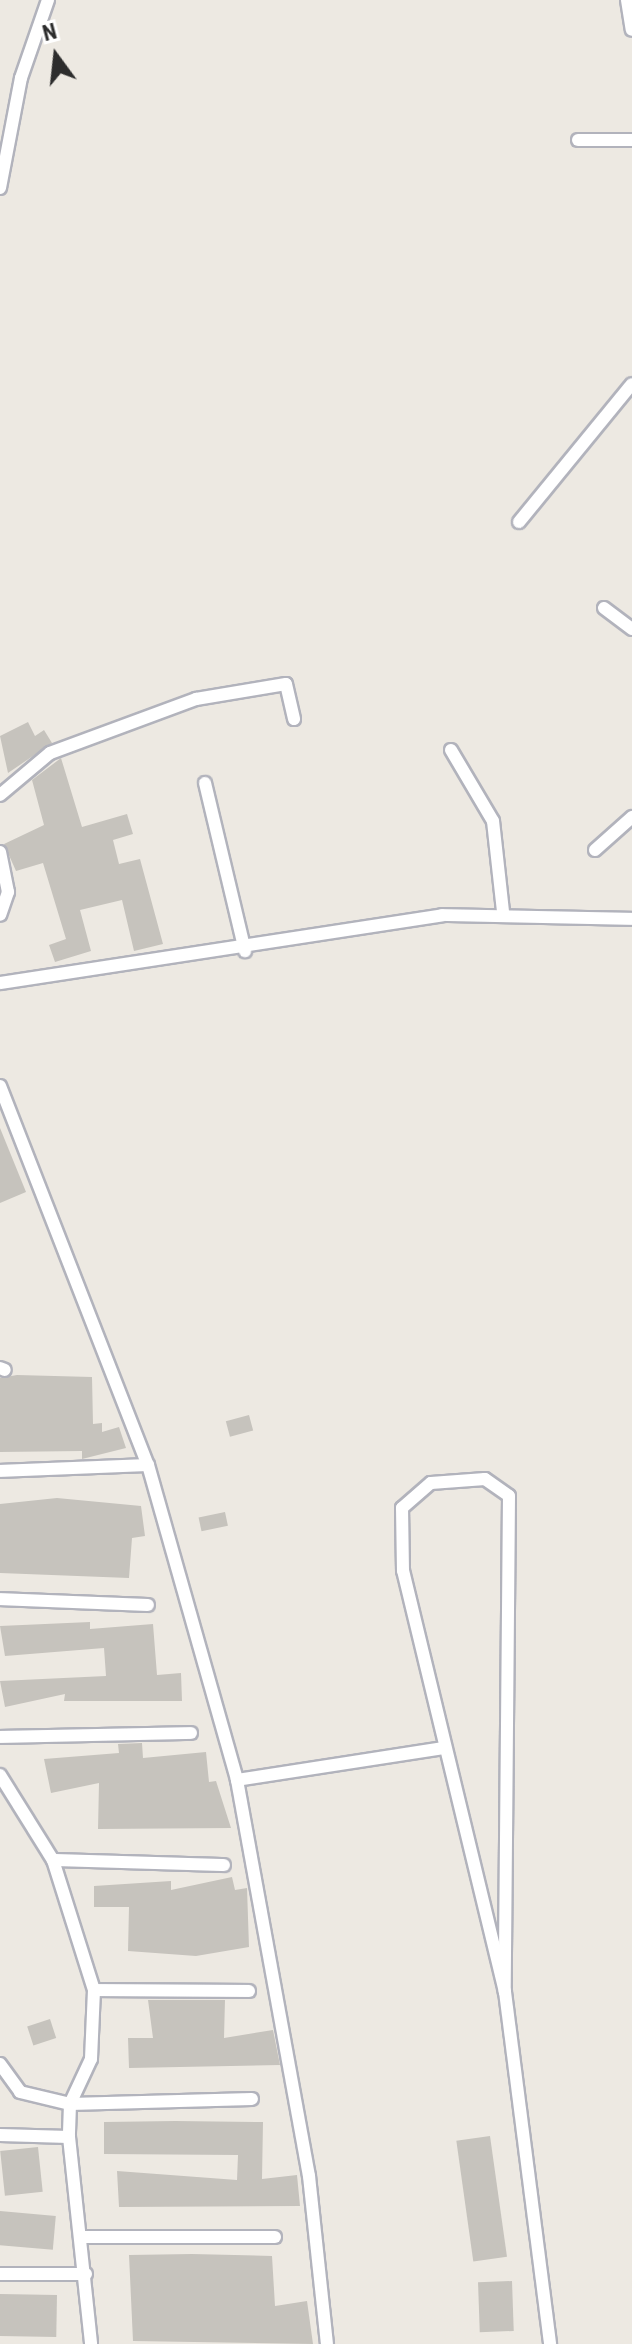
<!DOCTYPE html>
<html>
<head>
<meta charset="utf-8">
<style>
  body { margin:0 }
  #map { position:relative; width:632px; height:2344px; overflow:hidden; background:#ede9e2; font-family:"Roboto Condensed",sans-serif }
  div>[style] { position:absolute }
  .building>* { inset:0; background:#c6c3bd; transform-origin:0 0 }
  .roads { filter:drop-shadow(2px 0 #b2b3bc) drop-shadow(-2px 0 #b2b3bc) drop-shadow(0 2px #b2b3bc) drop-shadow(0 -2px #b2b3bc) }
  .street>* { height:12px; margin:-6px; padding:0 6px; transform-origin:6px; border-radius:6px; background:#fff }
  span { translate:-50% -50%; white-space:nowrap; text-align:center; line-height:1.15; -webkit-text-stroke:8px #fff; paint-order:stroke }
  .north { position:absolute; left:16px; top:16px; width:80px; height:80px; -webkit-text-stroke:6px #fff; paint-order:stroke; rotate:345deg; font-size:22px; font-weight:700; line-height:32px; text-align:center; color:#2d2d2d }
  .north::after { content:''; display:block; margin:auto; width:28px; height:36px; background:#2d2d2d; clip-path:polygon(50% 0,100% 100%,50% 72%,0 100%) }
</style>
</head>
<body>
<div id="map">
  <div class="building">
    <i style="clip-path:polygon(28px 722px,35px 736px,44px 730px,52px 743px,8px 773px,0 736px)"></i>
    <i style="clip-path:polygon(61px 758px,82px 827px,127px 814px,133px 834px,113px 840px,119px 864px,140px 859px,163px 944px,134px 951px,122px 900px,80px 910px,91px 951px,55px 962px,49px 945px,66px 939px,43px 863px,16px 871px,4px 844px,44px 825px,32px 780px)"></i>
    <i style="clip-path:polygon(0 1128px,26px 1192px,0 1203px)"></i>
    <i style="clip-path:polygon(17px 1375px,92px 1377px,93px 1424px,102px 1423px,102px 1432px,119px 1427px,126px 1448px,82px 1459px,82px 1451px,0 1452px,0 1378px)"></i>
    <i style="left:249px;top:1415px;width:16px;height:24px;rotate:75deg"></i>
    <i style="clip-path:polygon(57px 1498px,141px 1506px,145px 1536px,132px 1538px,129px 1578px,0 1573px,0 1504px)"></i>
    <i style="left:225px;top:1512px;width:14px;height:27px;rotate:78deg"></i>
    <i style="clip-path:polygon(90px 1622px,90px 1629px,153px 1624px,157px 1675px,181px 1673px,182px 1701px,64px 1701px,65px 1694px,5px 1707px,0 1681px,106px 1676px,104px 1648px,5px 1656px,0 1626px)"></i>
    <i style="clip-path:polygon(142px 1743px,143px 1758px,206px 1752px,209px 1782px,216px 1781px,231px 1828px,98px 1829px,99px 1783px,51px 1793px,44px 1759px,119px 1753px,118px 1744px)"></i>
    <i style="clip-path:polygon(232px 1877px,235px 1890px,247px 1888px,249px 1947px,196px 1956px,128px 1951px,129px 1907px,94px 1907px,94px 1886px,171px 1881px,171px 1890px)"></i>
    <i style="clip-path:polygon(148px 2000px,225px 2000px,224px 2038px,273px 2030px,280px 2065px,129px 2068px,128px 2038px,153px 2038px)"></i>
    <i style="left:50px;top:2019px;width:20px;height:24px;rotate:72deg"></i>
    <i style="clip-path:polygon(175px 2121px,263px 2122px,262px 2179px,297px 2175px,300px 2206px,119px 2207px,117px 2171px,237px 2180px,238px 2155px,104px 2154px,104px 2122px)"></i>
    <i style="left:490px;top:2136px;width:122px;height:34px;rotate:82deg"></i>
    <i style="left:38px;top:2147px;width:45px;height:38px;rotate:84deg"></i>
    <i style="left:0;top:2211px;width:56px;height:34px;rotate:5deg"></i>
    <i style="clip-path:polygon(192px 2254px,272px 2256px,275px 2306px,307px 2301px,313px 2344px,133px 2341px,129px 2255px)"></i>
    <i style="left:512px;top:2281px;width:50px;height:34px;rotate:88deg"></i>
    <i style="left:0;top:2294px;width:57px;height:42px;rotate:1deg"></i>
  </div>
  <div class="roads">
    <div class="street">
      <i style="left:627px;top:0;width:30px;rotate:81deg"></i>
      <i style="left:578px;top:140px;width:54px"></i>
      <i style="left:0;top:188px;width:112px;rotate:-79.2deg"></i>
      <i style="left:21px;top:78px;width:83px;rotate:-70.9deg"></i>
      <i style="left:519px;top:522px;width:178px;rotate:-50.7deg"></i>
      <i style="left:604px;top:608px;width:35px;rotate:37deg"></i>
      <i style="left:451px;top:750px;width:82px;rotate:59.4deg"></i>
      <i style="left:493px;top:821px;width:92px;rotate:83.7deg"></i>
      <i style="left:205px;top:783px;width:173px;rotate:76.6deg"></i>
      <i style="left:0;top:795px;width:65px;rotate:-40deg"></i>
      <i style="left:50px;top:753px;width:156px;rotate:-20.3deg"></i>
      <i style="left:196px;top:699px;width:91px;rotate:-9.5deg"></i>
      <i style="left:286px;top:684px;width:36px;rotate:77deg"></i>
      <i style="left:595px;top:850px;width:50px;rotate:-41.7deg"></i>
      <i style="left:0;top:852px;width:41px;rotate:78.7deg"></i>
      <i style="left:8px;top:892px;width:24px;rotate:109deg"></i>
      <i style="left:0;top:983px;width:447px;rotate:-8.7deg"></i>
      <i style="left:442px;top:915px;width:190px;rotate:1.2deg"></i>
      <i style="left:0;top:1086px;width:407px;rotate:68.7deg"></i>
      <i style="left:148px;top:1465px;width:327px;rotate:74.2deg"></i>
      <i style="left:237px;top:1780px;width:402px;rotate:79.7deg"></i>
      <i style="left:309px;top:2176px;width:169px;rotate:83.9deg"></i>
      <i style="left:0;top:1368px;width:5px;rotate:22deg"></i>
      <i style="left:0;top:1471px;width:148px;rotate:-2.3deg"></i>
      <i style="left:0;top:1599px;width:148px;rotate:2.3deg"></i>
      <i style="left:0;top:1737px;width:191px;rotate:-1.2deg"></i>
      <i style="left:0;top:1775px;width:100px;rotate:58.1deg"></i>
      <i style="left:53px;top:1860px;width:136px;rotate:72.5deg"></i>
      <i style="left:94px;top:1990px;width:69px;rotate:92.5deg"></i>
      <i style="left:91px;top:2059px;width:50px;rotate:115deg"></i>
      <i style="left:70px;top:2104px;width:33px;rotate:92deg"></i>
      <i style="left:69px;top:2137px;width:208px;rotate:83.9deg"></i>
      <i style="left:237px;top:1780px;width:208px;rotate:-8.8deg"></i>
      <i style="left:53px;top:1860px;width:171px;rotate:1.7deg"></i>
      <i style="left:94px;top:1990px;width:155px;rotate:0.4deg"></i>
      <i style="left:505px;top:1992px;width:433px;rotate:-103.6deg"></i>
      <i style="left:403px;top:1571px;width:63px;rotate:-90.9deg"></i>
      <i style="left:402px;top:1508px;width:38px;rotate:-41deg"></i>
      <i style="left:431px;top:1483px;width:54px;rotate:-4.2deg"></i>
      <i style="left:485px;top:1479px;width:29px;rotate:35deg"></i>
      <i style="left:509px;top:1496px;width:496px;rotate:90.5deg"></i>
      <i style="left:505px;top:1992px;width:355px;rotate:82.7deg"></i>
      <i style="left:0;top:2064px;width:34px;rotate:54deg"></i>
      <i style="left:20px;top:2092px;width:51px;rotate:13.5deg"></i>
      <i style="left:70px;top:2104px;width:182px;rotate:-1.6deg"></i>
      <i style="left:0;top:2135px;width:69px;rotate:1.7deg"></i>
      <i style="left:82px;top:2237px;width:193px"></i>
      <i style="left:0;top:2274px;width:86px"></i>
    </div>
  </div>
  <div class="north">N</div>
</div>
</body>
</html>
